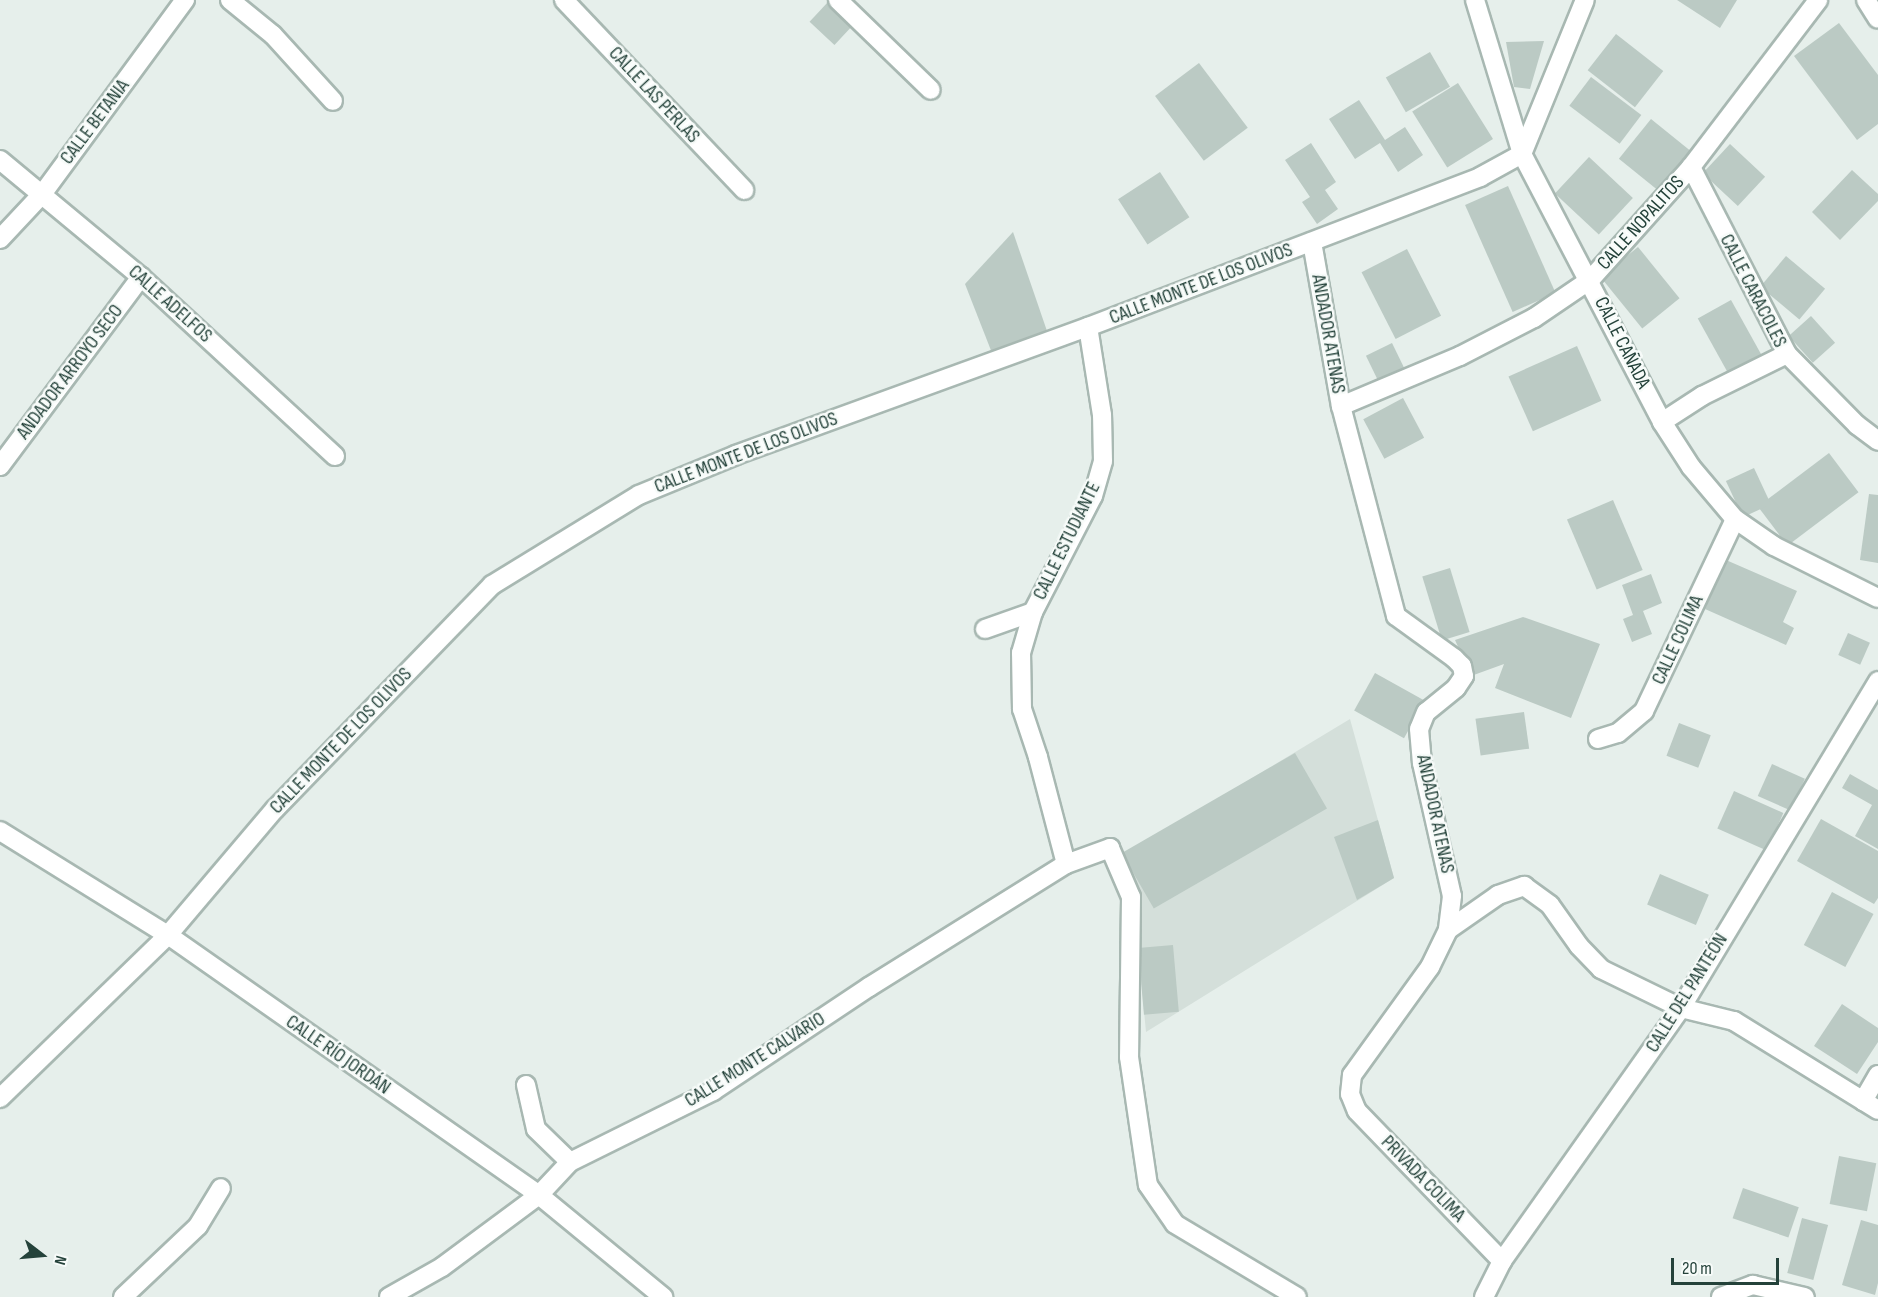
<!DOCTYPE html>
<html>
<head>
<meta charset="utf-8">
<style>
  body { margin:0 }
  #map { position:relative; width:1878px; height:1297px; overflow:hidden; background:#e6efeb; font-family:"Sofia Sans Condensed",sans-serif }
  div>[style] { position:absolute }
  .built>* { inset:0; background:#d4dfda }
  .building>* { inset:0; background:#bbcac4; transform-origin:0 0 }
  .roads { filter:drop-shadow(2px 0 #a8b8b2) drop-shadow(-2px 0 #a8b8b2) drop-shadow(0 2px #a8b8b2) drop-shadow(0 -2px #a8b8b2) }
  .minor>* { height:18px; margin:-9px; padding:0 9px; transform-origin:9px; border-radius:9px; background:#fff }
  span { translate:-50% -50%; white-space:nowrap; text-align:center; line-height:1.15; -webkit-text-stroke:5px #f7fbf9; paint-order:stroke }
  .street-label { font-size:20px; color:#24423a }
  .north { position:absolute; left:12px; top:1225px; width:60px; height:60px; -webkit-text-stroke:4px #f7fbf9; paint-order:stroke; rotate:106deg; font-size:16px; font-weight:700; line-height:24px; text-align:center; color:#24423a }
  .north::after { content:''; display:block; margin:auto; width:21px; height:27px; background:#24423a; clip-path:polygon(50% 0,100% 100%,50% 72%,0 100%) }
  .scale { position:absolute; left:1671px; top:1258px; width:108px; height:27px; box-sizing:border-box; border:3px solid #24423a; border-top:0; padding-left:8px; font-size:18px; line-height:21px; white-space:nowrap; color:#24423a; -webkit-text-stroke:4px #f7fbf9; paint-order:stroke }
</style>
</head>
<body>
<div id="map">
  <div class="built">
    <i style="clip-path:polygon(1350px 719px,1394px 878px,1146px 1032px,1138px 948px,1123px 856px)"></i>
  </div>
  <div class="building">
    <i style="clip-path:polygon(1677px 0,1737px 0,1720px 28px)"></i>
    <i style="left:828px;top:2px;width:34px;height:27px;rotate:43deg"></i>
    <i style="clip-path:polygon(1839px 23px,1878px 75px,1878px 124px,1857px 140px,1794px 56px)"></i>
    <i style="left:1616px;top:34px;width:60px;height:46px;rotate:38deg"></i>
    <i style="clip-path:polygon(1544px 41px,1530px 89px,1514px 87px,1506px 42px)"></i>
    <i style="left:1430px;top:52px;width:40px;height:51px;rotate:60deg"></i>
    <i style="left:1199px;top:63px;width:81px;height:55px;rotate:53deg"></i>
    <i style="left:1591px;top:77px;width:63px;height:36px;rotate:37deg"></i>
    <i style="left:1458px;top:83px;width:66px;height:54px;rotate:58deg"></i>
    <i style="clip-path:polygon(1359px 100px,1385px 140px,1405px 127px,1423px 155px,1398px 172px,1380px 143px,1355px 159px,1329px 119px)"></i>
    <i style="left:1651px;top:119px;width:51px;height:51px;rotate:39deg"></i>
    <i style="clip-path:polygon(1311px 143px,1336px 182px,1325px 190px,1338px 209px,1317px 224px,1302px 202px,1310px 197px,1285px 160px)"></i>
    <i style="left:1730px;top:144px;width:48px;height:40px;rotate:43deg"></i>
    <i style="left:1589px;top:157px;width:60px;height:50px;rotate:43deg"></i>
    <i style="clip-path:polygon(1852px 170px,1878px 194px,1878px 201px,1840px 240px,1812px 212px)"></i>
    <i style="left:1160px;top:172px;width:54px;height:50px;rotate:57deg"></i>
    <i style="left:1508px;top:186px;width:117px;height:47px;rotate:66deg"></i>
    <i style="clip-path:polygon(1013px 232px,1047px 331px,992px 353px,965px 284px)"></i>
    <i style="left:1638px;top:247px;width:66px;height:48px;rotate:51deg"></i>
    <i style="left:1407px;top:249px;width:75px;height:51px;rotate:63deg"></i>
    <i style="left:1786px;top:256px;width:51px;height:40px;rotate:40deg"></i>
    <i style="left:1731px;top:300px;width:63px;height:38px;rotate:61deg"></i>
    <i style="left:1811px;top:316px;width:36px;height:30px;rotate:48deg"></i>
    <i style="left:1392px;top:343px;width:32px;height:29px;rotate:64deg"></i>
    <i style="left:1577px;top:346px;width:60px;height:75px;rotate:66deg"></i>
    <i style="left:1403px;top:398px;width:45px;height:45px;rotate:62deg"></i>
    <i style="left:1829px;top:453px;width:49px;height:89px;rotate:53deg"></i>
    <i style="left:1754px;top:468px;width:40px;height:31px;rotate:65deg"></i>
    <i style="clip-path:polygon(1869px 494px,1878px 495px,1878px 563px,1860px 560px)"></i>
    <i style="left:1613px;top:500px;width:76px;height:50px;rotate:67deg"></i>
    <i style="clip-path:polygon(1726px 560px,1797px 591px,1783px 622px,1794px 628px,1786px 645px,1705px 609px)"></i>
    <i style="left:1450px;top:568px;width:67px;height:29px;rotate:73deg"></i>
    <i style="clip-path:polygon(1651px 574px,1662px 603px,1643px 611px,1652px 634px,1632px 642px,1623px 619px,1633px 615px,1622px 585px)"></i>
    <i style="clip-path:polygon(1523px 617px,1600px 644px,1571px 718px,1495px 688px,1504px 664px,1471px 676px,1455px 640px)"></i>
    <i style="left:1848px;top:633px;width:24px;height:24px;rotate:24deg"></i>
    <i style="left:1375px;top:673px;width:57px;height:43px;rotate:29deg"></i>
    <i style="left:1524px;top:712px;width:37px;height:49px;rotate:82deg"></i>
    <i style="left:1679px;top:723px;width:34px;height:35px;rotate:21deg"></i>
    <i style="left:1295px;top:753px;width:64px;height:200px;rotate:60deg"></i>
    <i style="left:1772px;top:764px;width:36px;height:35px;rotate:24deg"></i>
    <i style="clip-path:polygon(1850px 774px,1878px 790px,1878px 849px,1855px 836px,1872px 805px,1842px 788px)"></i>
    <i style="left:1734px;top:791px;width:54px;height:41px;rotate:24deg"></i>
    <i style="clip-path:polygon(1821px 819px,1878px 851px,1878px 898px,1874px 904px,1797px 861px)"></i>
    <i style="clip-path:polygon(1378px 820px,1394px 878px,1357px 900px,1334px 837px)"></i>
    <i style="left:1660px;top:874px;width:53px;height:33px;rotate:23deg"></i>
    <i style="left:1832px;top:892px;width:47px;height:60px;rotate:28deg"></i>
    <i style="left:1173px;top:945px;width:67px;height:35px;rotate:85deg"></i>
    <i style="clip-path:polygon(1842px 1004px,1878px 1028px,1878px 1042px,1857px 1074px,1814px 1046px)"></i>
    <i style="left:1839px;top:1156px;width:38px;height:49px;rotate:11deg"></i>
    <i style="left:1743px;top:1188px;width:59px;height:32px;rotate:19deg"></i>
    <i style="left:1802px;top:1218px;width:27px;height:57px;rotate:15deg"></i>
    <i style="clip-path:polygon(1861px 1220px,1878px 1225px,1878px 1283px,1875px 1295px,1842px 1285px)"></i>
  </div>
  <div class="roads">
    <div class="minor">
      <i style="left:230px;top:0;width:55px;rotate:39.1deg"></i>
      <i style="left:273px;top:35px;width:89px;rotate:47.7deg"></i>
      <i style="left:564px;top:0;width:262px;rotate:46.5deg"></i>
      <i style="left:838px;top:0;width:129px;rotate:44.1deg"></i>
      <i style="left:1475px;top:0;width:161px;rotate:73deg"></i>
      <i style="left:1522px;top:154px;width:302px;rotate:62.4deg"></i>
      <i style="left:1662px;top:422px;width:54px;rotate:57.2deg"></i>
      <i style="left:1691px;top:467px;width:68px;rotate:49.8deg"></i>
      <i style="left:1735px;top:519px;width:47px;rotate:34.7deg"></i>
      <i style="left:1774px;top:546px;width:116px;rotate:26.6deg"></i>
      <i style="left:1866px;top:0;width:22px;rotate:58deg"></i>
      <i style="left:0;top:160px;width:183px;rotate:39.7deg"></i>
      <i style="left:141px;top:277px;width:264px;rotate:42.7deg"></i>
      <i style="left:1691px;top:167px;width:210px;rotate:62.8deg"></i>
      <i style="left:1787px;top:354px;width:100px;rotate:45.4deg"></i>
      <i style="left:1857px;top:425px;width:26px;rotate:37deg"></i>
      <i style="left:0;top:239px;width:63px;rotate:-46.9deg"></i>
      <i style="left:43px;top:193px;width:240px;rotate:-53.7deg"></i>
      <i style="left:1312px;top:242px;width:167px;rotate:80deg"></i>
      <i style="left:1341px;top:406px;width:217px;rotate:75.3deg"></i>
      <i style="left:1396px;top:616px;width:72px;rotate:35.9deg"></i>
      <i style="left:1454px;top:658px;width:11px;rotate:45deg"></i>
      <i style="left:1462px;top:666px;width:10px;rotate:79deg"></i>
      <i style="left:1464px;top:676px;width:14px;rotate:124deg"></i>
      <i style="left:1456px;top:688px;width:38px;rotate:141deg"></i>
      <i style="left:1426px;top:712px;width:18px;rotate:112deg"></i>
      <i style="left:1419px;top:729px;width:34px;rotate:85deg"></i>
      <i style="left:1422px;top:763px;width:136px;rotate:77.3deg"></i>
      <i style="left:1452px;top:896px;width:34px;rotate:97deg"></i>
      <i style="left:1448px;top:930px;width:41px;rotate:115.9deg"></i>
      <i style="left:1430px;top:967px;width:133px;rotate:125.8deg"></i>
      <i style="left:1352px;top:1075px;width:19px;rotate:96deg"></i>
      <i style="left:1350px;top:1094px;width:18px;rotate:68deg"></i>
      <i style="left:1357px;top:1111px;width:209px;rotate:46deg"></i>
      <i style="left:1341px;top:406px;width:129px;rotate:-22.8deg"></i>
      <i style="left:1460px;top:356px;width:83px;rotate:-27.2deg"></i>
      <i style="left:1534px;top:318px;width:68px;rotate:-34.2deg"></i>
      <i style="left:1590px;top:280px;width:152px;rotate:-48.2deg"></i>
      <i style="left:1691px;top:167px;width:210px;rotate:-52.7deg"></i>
      <i style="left:1662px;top:422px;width:48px;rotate:-33deg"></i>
      <i style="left:1702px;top:396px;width:95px;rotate:-26.3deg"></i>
      <i style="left:0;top:466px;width:236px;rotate:-53.3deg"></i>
      <i style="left:985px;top:629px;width:51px;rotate:-19.5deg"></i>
      <i style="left:1598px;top:739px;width:21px;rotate:-17deg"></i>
      <i style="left:1618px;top:733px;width:34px;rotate:-40deg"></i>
      <i style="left:1644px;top:711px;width:212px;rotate:-64.6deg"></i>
      <i style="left:0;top:831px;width:198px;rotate:31.8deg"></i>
      <i style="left:168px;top:935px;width:453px;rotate:35deg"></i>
      <i style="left:539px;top:1195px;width:161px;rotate:39.4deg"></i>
      <i style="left:1066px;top:864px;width:111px;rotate:-104.7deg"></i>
      <i style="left:1038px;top:757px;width:51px;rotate:-108.4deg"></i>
      <i style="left:1022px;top:709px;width:56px;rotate:-91deg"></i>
      <i style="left:1021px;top:653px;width:43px;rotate:-73.7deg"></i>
      <i style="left:1033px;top:612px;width:131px;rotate:-62.7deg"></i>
      <i style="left:1093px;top:496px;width:36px;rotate:-74deg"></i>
      <i style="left:1103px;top:461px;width:46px;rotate:-91.2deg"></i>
      <i style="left:1102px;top:415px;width:89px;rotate:-99deg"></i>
      <i style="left:1448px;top:930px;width:61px;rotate:-35deg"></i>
      <i style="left:1498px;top:895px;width:28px;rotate:-19deg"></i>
      <i style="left:1524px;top:886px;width:32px;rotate:36deg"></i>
      <i style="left:1550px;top:905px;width:50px;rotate:54.7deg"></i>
      <i style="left:1579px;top:946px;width:32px;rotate:46deg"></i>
      <i style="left:1601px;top:969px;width:89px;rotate:26deg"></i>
      <i style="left:1681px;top:1008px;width:55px;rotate:13.8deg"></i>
      <i style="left:1734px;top:1021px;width:169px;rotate:31.7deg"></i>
      <i style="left:526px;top:1085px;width:45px;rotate:77.2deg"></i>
      <i style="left:536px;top:1129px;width:47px;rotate:44.1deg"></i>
      <i style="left:0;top:1098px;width:234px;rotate:-44.1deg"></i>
      <i style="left:168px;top:935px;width:165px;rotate:-49.7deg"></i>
      <i style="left:275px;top:809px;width:312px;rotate:-45.9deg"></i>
      <i style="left:492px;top:585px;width:172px;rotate:-31.5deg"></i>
      <i style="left:639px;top:495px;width:105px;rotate:-22.4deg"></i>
      <i style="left:736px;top:455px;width:375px;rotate:-20deg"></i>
      <i style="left:1088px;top:327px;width:420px;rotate:-20.9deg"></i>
      <i style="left:1480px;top:177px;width:48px;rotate:-28.7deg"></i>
      <i style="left:1522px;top:154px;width:166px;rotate:-67.8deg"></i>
      <i style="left:1863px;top:1101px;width:30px;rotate:-60deg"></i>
      <i style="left:123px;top:1297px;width:103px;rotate:-43.4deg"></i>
      <i style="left:198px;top:1226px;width:44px;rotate:-58.8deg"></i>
      <i style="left:389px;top:1297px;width:61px;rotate:-29.5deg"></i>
      <i style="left:442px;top:1267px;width:121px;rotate:-36.6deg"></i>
      <i style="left:539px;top:1195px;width:45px;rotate:-46.8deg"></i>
      <i style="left:570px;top:1162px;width:160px;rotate:-26.4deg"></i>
      <i style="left:713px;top:1091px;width:187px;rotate:-33.7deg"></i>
      <i style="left:869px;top:987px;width:232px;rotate:-32deg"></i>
      <i style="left:1066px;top:864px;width:47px;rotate:-20deg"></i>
      <i style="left:1110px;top:848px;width:53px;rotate:66.8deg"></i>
      <i style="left:1131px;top:897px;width:160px;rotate:90.7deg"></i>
      <i style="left:1129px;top:1057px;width:129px;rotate:81.6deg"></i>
      <i style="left:1148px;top:1185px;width:47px;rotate:55.3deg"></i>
      <i style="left:1175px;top:1224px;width:142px;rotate:30.9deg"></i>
      <i style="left:1484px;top:1297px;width:40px;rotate:-63.4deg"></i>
      <i style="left:1502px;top:1261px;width:310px;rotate:-54.7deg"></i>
      <i style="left:1681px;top:1008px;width:382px;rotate:-58.9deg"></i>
      <i style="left:1721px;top:1297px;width:34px;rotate:-21deg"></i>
      <i style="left:1753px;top:1285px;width:53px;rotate:13deg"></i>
    </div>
  </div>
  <div class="street-label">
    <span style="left:654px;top:95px;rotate:47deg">CALLE LAS PERLAS</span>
    <span style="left:95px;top:122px;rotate:-53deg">CALLE BETANIA</span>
    <span style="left:1641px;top:223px;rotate:-48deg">CALLE NOPALITOS</span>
    <span style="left:1201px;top:284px;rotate:-21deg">CALLE MONTE DE LOS OLIVOS</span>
    <span style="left:1753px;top:291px;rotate:63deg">CALLE CARACOLES</span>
    <span style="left:170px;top:304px;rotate:42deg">CALLE ADELFOS</span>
    <span style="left:1328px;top:334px;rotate:80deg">ANDADOR ATENAS</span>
    <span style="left:1622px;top:343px;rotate:63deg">CALLE CAÑADA</span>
    <span style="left:70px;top:372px;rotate:-53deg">ANDADOR ARROYO SECO</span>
    <span style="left:746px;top:453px;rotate:-21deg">CALLE MONTE DE LOS OLIVOS</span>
    <span style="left:1067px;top:541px;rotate:-64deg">CALLE ESTUDIANTE</span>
    <span style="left:1678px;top:640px;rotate:-65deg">CALLE COLIMA</span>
    <span style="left:341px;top:741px;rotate:-46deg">CALLE MONTE DE LOS OLIVOS</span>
    <span style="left:1435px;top:814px;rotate:78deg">ANDADOR ATENAS</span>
    <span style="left:1687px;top:993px;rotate:-58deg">CALLE DEL PANTEÓN</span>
    <span style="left:338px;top:1055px;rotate:35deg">CALLE RÍO JORDÁN</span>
    <span style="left:755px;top:1060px;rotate:-32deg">CALLE MONTE CALVARIO</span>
    <span style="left:1423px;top:1179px;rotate:46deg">PRIVADA COLIMA</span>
  </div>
  <div class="north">N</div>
  <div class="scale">20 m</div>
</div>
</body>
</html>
